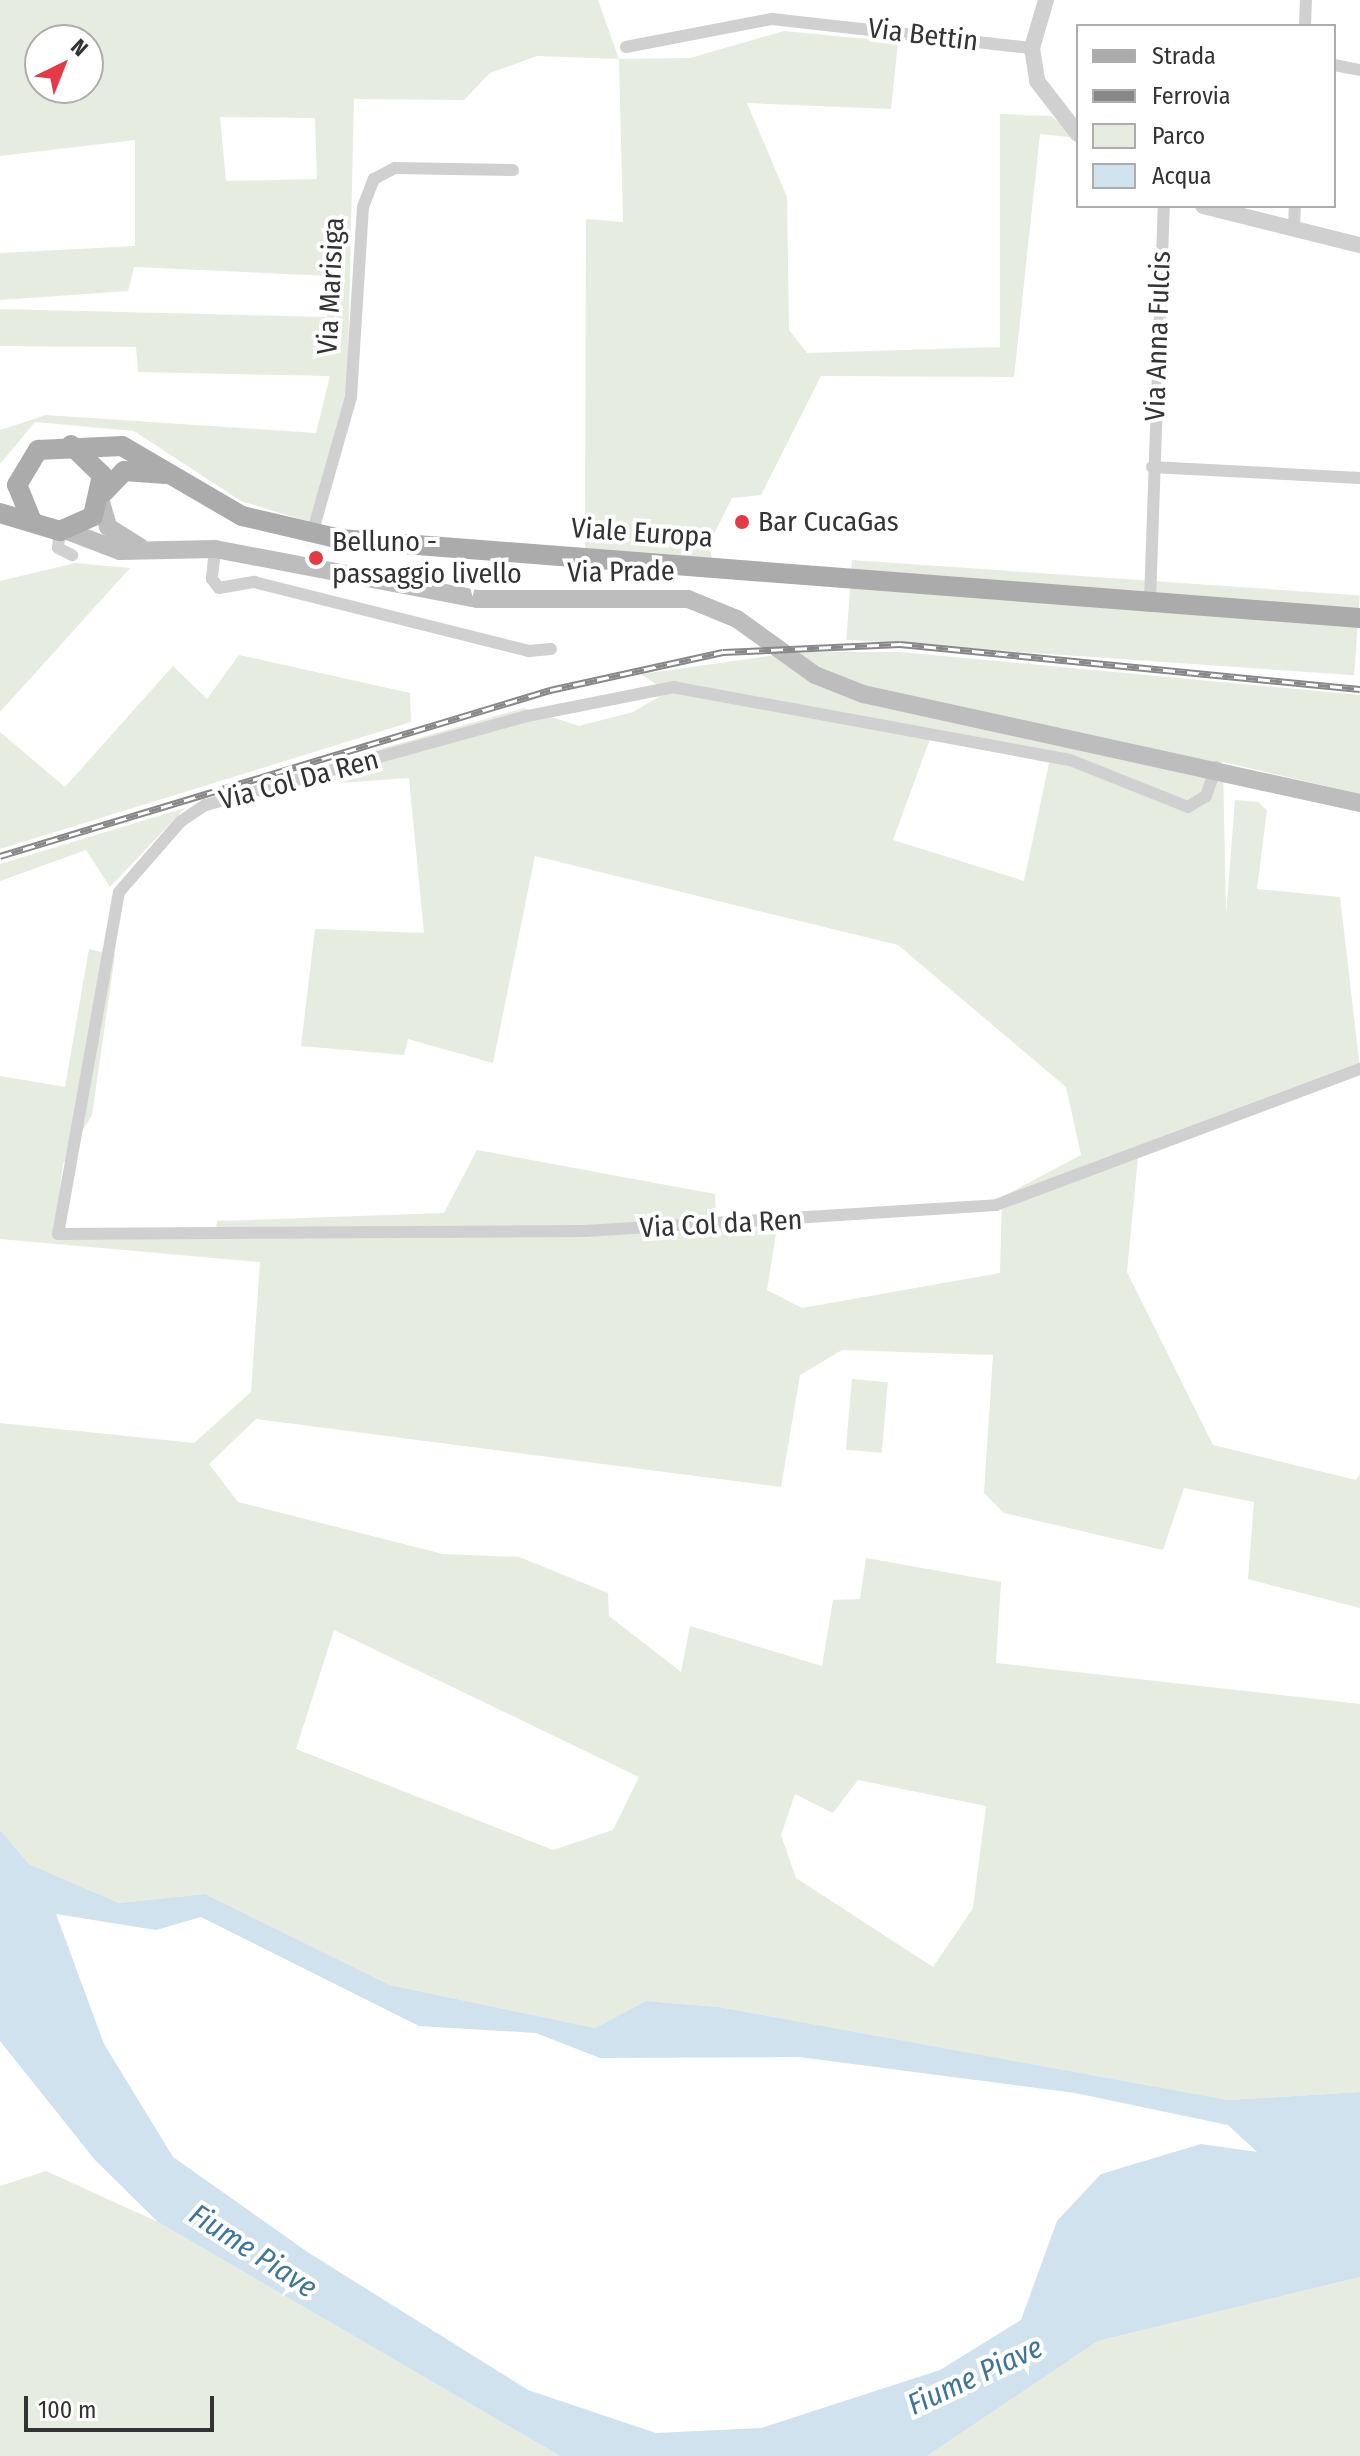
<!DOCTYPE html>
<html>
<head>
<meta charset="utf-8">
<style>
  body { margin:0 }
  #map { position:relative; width:1360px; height:2456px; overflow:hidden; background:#fff; font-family:"Fira Sans Condensed",sans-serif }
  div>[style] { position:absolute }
  .green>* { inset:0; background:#e6ecdf; transform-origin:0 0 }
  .water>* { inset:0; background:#cfe2ee }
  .minor>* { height:12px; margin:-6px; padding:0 6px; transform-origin:6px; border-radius:6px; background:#d0d0d0 }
  .tertiary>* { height:16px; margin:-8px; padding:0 8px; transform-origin:8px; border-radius:8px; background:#d0d0d0 }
  .secondary>* { height:18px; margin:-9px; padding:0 9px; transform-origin:9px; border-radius:9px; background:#bdbdbd }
  .primary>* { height:20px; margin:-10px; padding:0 10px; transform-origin:10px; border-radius:10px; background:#ababab }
  .rail>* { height:7px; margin-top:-3.5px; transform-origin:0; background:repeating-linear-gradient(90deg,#fff 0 12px,#888 0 24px); box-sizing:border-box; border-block:2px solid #888 }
  .dots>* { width:22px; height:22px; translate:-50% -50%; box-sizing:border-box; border:4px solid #fff; border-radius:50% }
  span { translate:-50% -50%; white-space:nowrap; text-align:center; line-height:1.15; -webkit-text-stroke:8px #fff; paint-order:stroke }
  .street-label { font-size:28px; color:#333 }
  .poi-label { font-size:28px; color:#333 }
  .left { translate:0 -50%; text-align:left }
  .water-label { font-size:30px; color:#3f7597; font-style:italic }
  .legend { position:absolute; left:1076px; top:24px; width:260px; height:184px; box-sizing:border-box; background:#fff; border:2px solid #adadad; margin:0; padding:10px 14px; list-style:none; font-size:24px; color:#333 }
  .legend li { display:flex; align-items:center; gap:16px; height:40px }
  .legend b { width:40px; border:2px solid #adadad }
  .north { position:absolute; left:24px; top:24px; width:80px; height:80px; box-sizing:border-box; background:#fff; border:2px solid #adadad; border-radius:50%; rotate:43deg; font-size:22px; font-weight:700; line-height:32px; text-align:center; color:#333 }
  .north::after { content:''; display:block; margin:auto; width:28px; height:36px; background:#e63946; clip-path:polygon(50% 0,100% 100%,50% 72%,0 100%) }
  .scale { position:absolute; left:24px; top:2396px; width:190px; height:36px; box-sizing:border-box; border:4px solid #333; border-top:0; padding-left:10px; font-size:24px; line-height:28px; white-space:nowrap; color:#333; -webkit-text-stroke:6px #fff; paint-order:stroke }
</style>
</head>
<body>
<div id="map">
  <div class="green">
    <i style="clip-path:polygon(evenodd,0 0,598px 0,619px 59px,690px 58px,784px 31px,898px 42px,891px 109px,747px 103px,787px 197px,789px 330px,807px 353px,1000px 347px,1000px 114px,1051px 116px,1078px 138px,1040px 134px,1014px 377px,821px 376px,761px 495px,732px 498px,710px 542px,712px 562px,585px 551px,586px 219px,623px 222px,619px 59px,537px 56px,490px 73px,464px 100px,354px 99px,347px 403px,309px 522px,241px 501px,134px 431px,35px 422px,0 464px,0 430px,46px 415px,316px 433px,330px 376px,138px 372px,136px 347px,0 346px,0 309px,327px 317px,331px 276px,134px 267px,128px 291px,0 300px,0 253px,135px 246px,135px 140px,0 156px,0 0,40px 40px,88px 40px,88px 88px,40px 88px,40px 40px,0 0,220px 117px,315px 118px,317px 179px,226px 181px,220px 117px)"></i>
    <i style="left:852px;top:560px;width:509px;height:80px;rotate:4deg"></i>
    <i style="clip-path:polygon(75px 563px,130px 568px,0 712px,0 581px)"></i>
    <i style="clip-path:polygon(evenodd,798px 652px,900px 652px,1360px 695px,1360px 794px,1223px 762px,1226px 915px,1235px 800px,1258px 802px,1267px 810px,1257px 889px,1340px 897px,1360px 1068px,1138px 1157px,1127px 1272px,1213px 1445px,1356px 1480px,1360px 1474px,1360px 1608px,1248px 1579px,1254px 1502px,1184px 1488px,1163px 1550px,1004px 1513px,984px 1493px,993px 1355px,842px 1350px,800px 1375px,781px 1487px,256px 1419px,209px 1464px,238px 1502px,443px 1554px,519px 1557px,608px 1593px,609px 1616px,681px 1672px,690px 1626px,822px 1666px,833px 1600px,860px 1599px,866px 1558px,1001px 1582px,996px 1663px,1360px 1704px,1360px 2092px,1229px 2100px,719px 2007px,646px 2001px,595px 2028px,390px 1985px,205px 1894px,119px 1903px,29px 1864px,0 1830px,0 1423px,194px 1443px,251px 1392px,260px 1262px,0 1239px,0 1076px,65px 1087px,89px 949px,115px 955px,92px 1115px,63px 1164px,55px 1231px,215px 1235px,217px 1221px,444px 1213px,477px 1150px,715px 1194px,716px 1217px,779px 1215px,767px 1290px,802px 1308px,1000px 1273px,1002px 1197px,1081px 1155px,1066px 1087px,898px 945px,535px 856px,493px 1063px,408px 1039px,404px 1055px,301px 1046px,315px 929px,424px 933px,409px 778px,339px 783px,334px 762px,524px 708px,579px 726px,633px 712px,667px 692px,641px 674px,798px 652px,930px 739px,1049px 763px,1024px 881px,893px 840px,930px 739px,798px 652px,334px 1630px,639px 1777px,613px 1830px,553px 1850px,296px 1749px,334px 1630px,798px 652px,858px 1780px,986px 1806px,973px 1908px,933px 1967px,796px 1878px,781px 1835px,795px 1794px,833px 1813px,858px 1780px)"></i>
    <i style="clip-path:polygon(239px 655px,410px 693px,411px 722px,0 849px,0 732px,65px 787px,173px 666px,207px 699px)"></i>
    <i style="clip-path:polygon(185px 808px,110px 887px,86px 850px,0 881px,0 864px)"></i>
    <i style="left:852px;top:1379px;width:36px;height:71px;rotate:5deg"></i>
    <i style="clip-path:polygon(46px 2171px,158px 2222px,560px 2456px,0 2456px,0 2186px)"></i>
    <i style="clip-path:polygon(1360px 2277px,1360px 2456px,927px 2456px,1098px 2341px)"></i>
  </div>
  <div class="water">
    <i style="clip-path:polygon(evenodd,0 1830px,29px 1864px,119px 1903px,205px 1894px,390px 1985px,595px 2028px,646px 2001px,719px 2007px,1229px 2100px,1360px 2092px,1360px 2277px,1098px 2341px,927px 2456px,560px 2456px,158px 2222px,95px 2160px,0 2041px,0 1830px,56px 1914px,156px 1930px,201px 1917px,419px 2026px,536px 2033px,600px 2058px,799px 2057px,1075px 2093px,1228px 2125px,1257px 2152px,1201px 2144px,1101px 2174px,1057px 2221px,1021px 2320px,940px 2370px,761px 2428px,656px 2433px,528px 2390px,309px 2253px,173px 2157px,104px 2044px,56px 1914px)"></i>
  </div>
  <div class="minor">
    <i style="left:1305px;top:26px;width:26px;rotate:-88deg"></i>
    <i style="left:626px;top:47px;width:149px;rotate:-10.9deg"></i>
    <i style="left:772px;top:19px;width:262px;rotate:6.4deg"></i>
    <i style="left:1334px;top:65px;width:26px;rotate:11deg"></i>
    <i style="left:1294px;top:229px;width:23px;rotate:-88deg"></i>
    <i style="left:1152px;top:467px;width:208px;rotate:3deg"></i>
    <i style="left:60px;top:531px;width:17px;rotate:97deg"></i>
    <i style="left:58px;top:548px;width:16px;rotate:27deg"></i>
    <i style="left:312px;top:534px;width:142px;rotate:-74.1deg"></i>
    <i style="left:351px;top:397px;width:190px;rotate:-86.4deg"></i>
    <i style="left:363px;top:207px;width:30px;rotate:-69deg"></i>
    <i style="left:374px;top:179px;width:24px;rotate:-28deg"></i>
    <i style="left:395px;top:168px;width:118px;rotate:1deg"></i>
    <i style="left:215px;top:549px;width:30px;rotate:96deg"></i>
    <i style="left:212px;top:579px;width:11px;rotate:52deg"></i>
    <i style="left:219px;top:588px;width:36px;rotate:-10deg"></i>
    <i style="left:254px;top:582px;width:284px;rotate:14.1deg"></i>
    <i style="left:529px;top:651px;width:22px;rotate:-5deg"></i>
    <i style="left:1150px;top:601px;width:395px;rotate:-88deg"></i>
    <i style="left:1216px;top:767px;width:31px;rotate:109deg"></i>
    <i style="left:1206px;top:796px;width:21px;rotate:149deg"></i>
    <i style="left:1188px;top:807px;width:127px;rotate:-158.3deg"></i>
    <i style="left:1070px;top:760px;width:403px;rotate:-169.6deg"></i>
    <i style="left:674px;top:687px;width:150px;rotate:168.8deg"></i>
    <i style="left:527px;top:716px;width:334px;rotate:164.5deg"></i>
    <i style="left:205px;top:805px;width:29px;rotate:146deg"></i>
    <i style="left:181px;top:821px;width:94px;rotate:131.1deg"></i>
    <i style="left:119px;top:892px;width:347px;rotate:100.1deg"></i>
    <i style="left:58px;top:1234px;width:527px;rotate:-0.33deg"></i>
    <i style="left:585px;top:1231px;width:412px;rotate:-3.6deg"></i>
    <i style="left:996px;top:1205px;width:389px;rotate:-20.5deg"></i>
  </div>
  <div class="tertiary">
    <i style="left:1046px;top:0;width:50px;rotate:106.3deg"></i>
    <i style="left:1032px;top:48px;width:33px;rotate:81deg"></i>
    <i style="left:1037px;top:81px;width:67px;rotate:52.3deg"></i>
    <i style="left:1203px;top:206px;width:162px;rotate:14deg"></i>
  </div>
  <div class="secondary">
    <i style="left:101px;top:502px;width:26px;rotate:74deg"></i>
    <i style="left:108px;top:527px;width:38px;rotate:32deg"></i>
    <i style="left:65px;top:530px;width:59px;rotate:20.9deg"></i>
    <i style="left:120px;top:551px;width:95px;rotate:-1.2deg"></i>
    <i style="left:215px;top:549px;width:267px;rotate:10.8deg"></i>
    <i style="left:477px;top:599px;width:211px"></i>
    <i style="left:688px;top:599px;width:53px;rotate:22.2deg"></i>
    <i style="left:737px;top:619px;width:96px;rotate:35.7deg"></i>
    <i style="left:815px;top:675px;width:52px;rotate:21.6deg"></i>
    <i style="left:863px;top:694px;width:509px;rotate:12.37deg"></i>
  </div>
  <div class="primary">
    <i style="left:104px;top:492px;width:29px;rotate:-46deg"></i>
    <i style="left:124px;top:471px;width:41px;rotate:4.2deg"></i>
    <i style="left:0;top:513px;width:63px;rotate:16.7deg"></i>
    <i style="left:60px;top:531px;width:36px;rotate:-24deg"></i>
    <i style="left:93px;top:516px;width:42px;rotate:-77.6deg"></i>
    <i style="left:102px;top:475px;width:43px;rotate:-135.9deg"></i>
    <i style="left:31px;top:519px;width:37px;rotate:-112deg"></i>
    <i style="left:17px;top:485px;width:41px;rotate:-59deg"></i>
    <i style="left:38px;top:450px;width:84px;rotate:-2.7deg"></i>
    <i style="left:122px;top:446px;width:139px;rotate:30.3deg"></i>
    <i style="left:242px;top:516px;width:101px;rotate:13.2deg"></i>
    <i style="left:340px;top:539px;width:1023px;rotate:4.43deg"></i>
  </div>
  <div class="rail">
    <i style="left:0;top:856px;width:575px;rotate:-16.79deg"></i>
    <i style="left:550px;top:690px;width:177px;rotate:-12.4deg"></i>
    <i style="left:723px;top:652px;width:177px;rotate:-2.6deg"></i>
    <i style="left:900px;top:644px;width:462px;rotate:5.6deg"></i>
  </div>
  <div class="dots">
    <i style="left:742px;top:522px;background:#e63946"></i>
    <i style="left:316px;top:558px;background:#e63946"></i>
  </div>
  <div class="street-label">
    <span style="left:923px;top:35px;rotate:7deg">Via Bettin</span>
    <span style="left:331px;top:286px;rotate:-87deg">Via Marisiga</span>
    <span style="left:1158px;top:336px;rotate:-88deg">Via Anna Fulcis</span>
    <span style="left:642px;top:533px;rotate:4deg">Viale Europa</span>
    <span style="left:621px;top:572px;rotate:-1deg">Via Prade</span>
    <span style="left:299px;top:780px;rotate:-15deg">Via Col Da Ren</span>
    <span style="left:721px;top:1224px;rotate:-3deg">Via Col da Ren</span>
  </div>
  <div class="poi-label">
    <span class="left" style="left:758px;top:522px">Bar CucaGas</span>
    <span class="left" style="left:332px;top:558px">Belluno -<br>passaggio livello</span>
  </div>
  <div class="water-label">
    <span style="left:253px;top:2251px;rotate:33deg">Fiume Piave</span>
    <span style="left:975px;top:2376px;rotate:-25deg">Fiume Piave</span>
  </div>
  <ul class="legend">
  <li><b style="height:10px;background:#ababab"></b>Strada</li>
  <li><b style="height:10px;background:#888"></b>Ferrovia</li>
  <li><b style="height:22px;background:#e6ecdf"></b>Parco</li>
  <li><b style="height:22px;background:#cfe2ee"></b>Acqua</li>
  </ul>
  <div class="north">N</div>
  <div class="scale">100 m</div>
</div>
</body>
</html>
